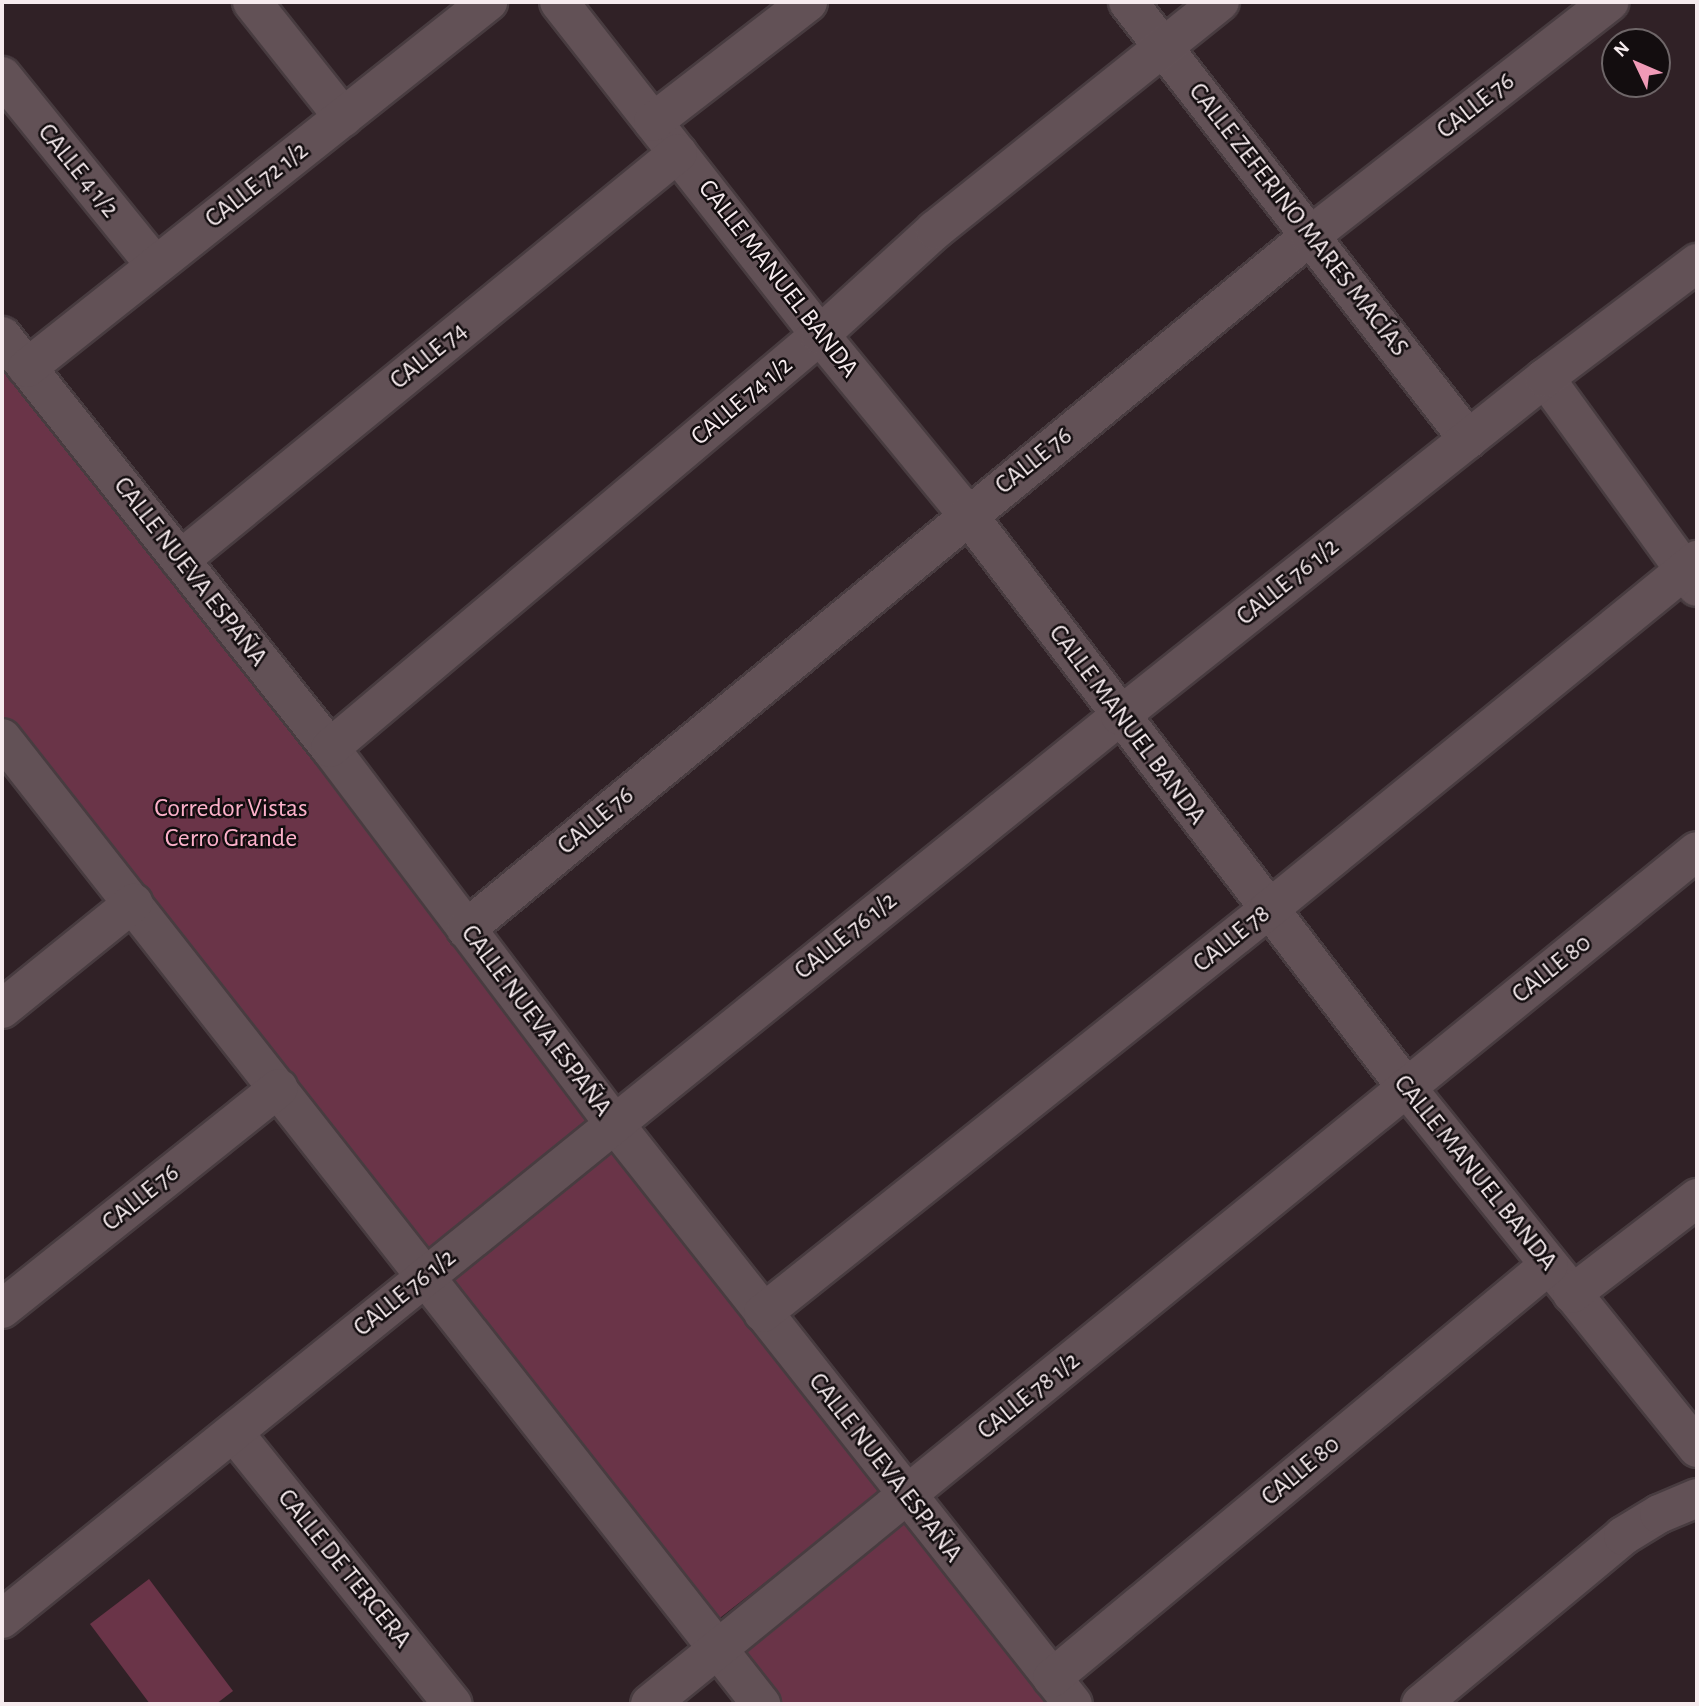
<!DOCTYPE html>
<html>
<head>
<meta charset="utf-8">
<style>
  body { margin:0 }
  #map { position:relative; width:1699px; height:1706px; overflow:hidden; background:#302126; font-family:"Alegreya Sans",sans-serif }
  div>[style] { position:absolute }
  .green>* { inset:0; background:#6a3448; transform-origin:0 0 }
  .roads { filter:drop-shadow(2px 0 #483c40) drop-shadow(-2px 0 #483c40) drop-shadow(0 2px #483c40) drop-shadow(0 -2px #483c40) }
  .minor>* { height:38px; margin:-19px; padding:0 19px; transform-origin:19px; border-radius:19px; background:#625156 }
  span { translate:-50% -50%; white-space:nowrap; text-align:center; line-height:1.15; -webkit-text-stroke:5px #130d0f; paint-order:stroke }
  .street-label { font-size:26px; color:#f6ebee }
  .park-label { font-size:26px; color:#fcb1ca }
  .frame { position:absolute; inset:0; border:4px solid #f6ebee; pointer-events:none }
  .north { position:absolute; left:1601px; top:28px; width:70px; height:70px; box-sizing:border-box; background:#130d0f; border:2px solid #6e6668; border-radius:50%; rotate:314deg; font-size:19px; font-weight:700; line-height:28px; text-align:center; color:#f6ebee }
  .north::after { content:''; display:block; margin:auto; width:24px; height:32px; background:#f09ab7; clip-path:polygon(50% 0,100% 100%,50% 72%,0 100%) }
</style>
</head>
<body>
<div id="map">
  <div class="green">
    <i style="clip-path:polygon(2px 343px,599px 1115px,422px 1259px,2px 721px)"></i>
    <i style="left:612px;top:1135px;width:447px;height:225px;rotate:52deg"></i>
    <i style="clip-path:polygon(888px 1495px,1068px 1704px,781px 1704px,727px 1629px)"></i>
    <i style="clip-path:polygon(149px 1579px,233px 1691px,216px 1704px,150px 1704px,90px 1624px)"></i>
  </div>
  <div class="roads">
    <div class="minor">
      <i style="left:252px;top:2px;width:147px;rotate:51.6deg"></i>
      <i style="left:559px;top:2px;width:423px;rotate:51.9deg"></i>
      <i style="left:820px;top:335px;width:233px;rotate:50.6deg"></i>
      <i style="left:968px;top:515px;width:720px;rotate:52.56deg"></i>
      <i style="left:1406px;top:1087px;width:464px;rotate:51.1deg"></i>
      <i style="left:1128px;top:2px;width:554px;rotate:52.12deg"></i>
      <i style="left:2px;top:76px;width:243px;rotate:51deg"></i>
      <i style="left:653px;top:122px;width:196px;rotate:-37.7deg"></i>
      <i style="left:2px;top:336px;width:527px;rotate:51.48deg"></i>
      <i style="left:330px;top:748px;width:470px;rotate:52.9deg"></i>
      <i style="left:614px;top:1123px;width:740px;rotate:51.69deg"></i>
      <i style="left:27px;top:368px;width:589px;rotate:-38.45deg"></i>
      <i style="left:1545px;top:378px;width:258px;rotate:54deg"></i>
      <i style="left:180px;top:560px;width:643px;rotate:-39.26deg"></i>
      <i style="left:2px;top:738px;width:1229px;rotate:51.84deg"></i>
      <i style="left:330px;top:748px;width:641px;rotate:-40.13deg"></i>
      <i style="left:820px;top:335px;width:156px;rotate:-42.4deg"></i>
      <i style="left:935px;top:230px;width:365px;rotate:-38.7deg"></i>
      <i style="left:466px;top:929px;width:1092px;rotate:-39.39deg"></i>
      <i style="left:1310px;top:236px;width:380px;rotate:-38deg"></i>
      <i style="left:2px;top:1009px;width:169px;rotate:-39deg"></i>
      <i style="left:1572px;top:1294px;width:158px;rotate:-37.5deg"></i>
      <i style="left:2px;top:1309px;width:354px;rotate:-38.6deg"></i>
      <i style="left:763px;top:1313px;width:646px;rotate:-38.59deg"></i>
      <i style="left:1268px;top:910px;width:554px;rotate:-39.21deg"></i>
      <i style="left:234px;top:1433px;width:348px;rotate:51.1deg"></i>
      <i style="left:2px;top:1619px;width:1437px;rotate:-38.93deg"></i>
      <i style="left:1120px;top:716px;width:543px;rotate:-38.5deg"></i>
      <i style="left:1545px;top:378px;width:191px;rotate:-37.1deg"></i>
      <i style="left:1052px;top:1678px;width:646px;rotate:-39.73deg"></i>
      <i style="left:650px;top:1704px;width:1350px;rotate:-39.17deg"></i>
      <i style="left:1421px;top:1704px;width:263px;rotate:-39.7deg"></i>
      <i style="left:1623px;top:1536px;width:42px;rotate:-31.4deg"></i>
      <i style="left:1659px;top:1514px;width:41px;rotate:-22.8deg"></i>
    </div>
  </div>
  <div class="street-label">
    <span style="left:1476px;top:106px;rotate:-38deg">CALLE 76</span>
    <span style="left:78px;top:171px;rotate:51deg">CALLE 4 1/2</span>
    <span style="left:257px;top:185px;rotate:-38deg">CALLE 72 1/2</span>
    <span style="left:1298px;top:220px;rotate:52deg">CALLE ZEFERINO MARES MACÍAS</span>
    <span style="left:778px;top:279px;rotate:52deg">CALLE MANUEL BANDA</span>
    <span style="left:429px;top:356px;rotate:-39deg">CALLE 74</span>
    <span style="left:742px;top:401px;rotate:-40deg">CALLE 74 1/2</span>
    <span style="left:1034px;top:461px;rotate:-39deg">CALLE 76</span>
    <span style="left:190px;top:572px;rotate:52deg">CALLE NUEVA ESPAÑA</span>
    <span style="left:1288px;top:582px;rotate:-39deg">CALLE 76 1/2</span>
    <span style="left:1127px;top:725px;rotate:53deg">CALLE MANUEL BANDA</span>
    <span style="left:596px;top:821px;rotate:-40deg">CALLE 76</span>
    <span style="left:846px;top:936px;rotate:-39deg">CALLE 76 1/2</span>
    <span style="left:1232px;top:939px;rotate:-39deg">CALLE 78</span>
    <span style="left:1552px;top:969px;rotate:-39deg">CALLE 80</span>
    <span style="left:536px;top:1021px;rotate:53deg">CALLE NUEVA ESPAÑA</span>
    <span style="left:1475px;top:1173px;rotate:51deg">CALLE MANUEL BANDA</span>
    <span style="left:141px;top:1198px;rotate:-39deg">CALLE 76</span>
    <span style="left:405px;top:1293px;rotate:-39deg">CALLE 76 1/2</span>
    <span style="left:1029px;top:1396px;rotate:-39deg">CALLE 78 1/2</span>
    <span style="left:885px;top:1468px;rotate:52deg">CALLE NUEVA ESPAÑA</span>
    <span style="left:1301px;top:1471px;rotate:-40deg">CALLE 80</span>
    <span style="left:344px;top:1569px;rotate:51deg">CALLE DE TERCERA</span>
  </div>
  <div class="park-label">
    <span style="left:231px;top:824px">Corredor Vistas<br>Cerro Grande</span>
  </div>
  <div class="frame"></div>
  <div class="north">N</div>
</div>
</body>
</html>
